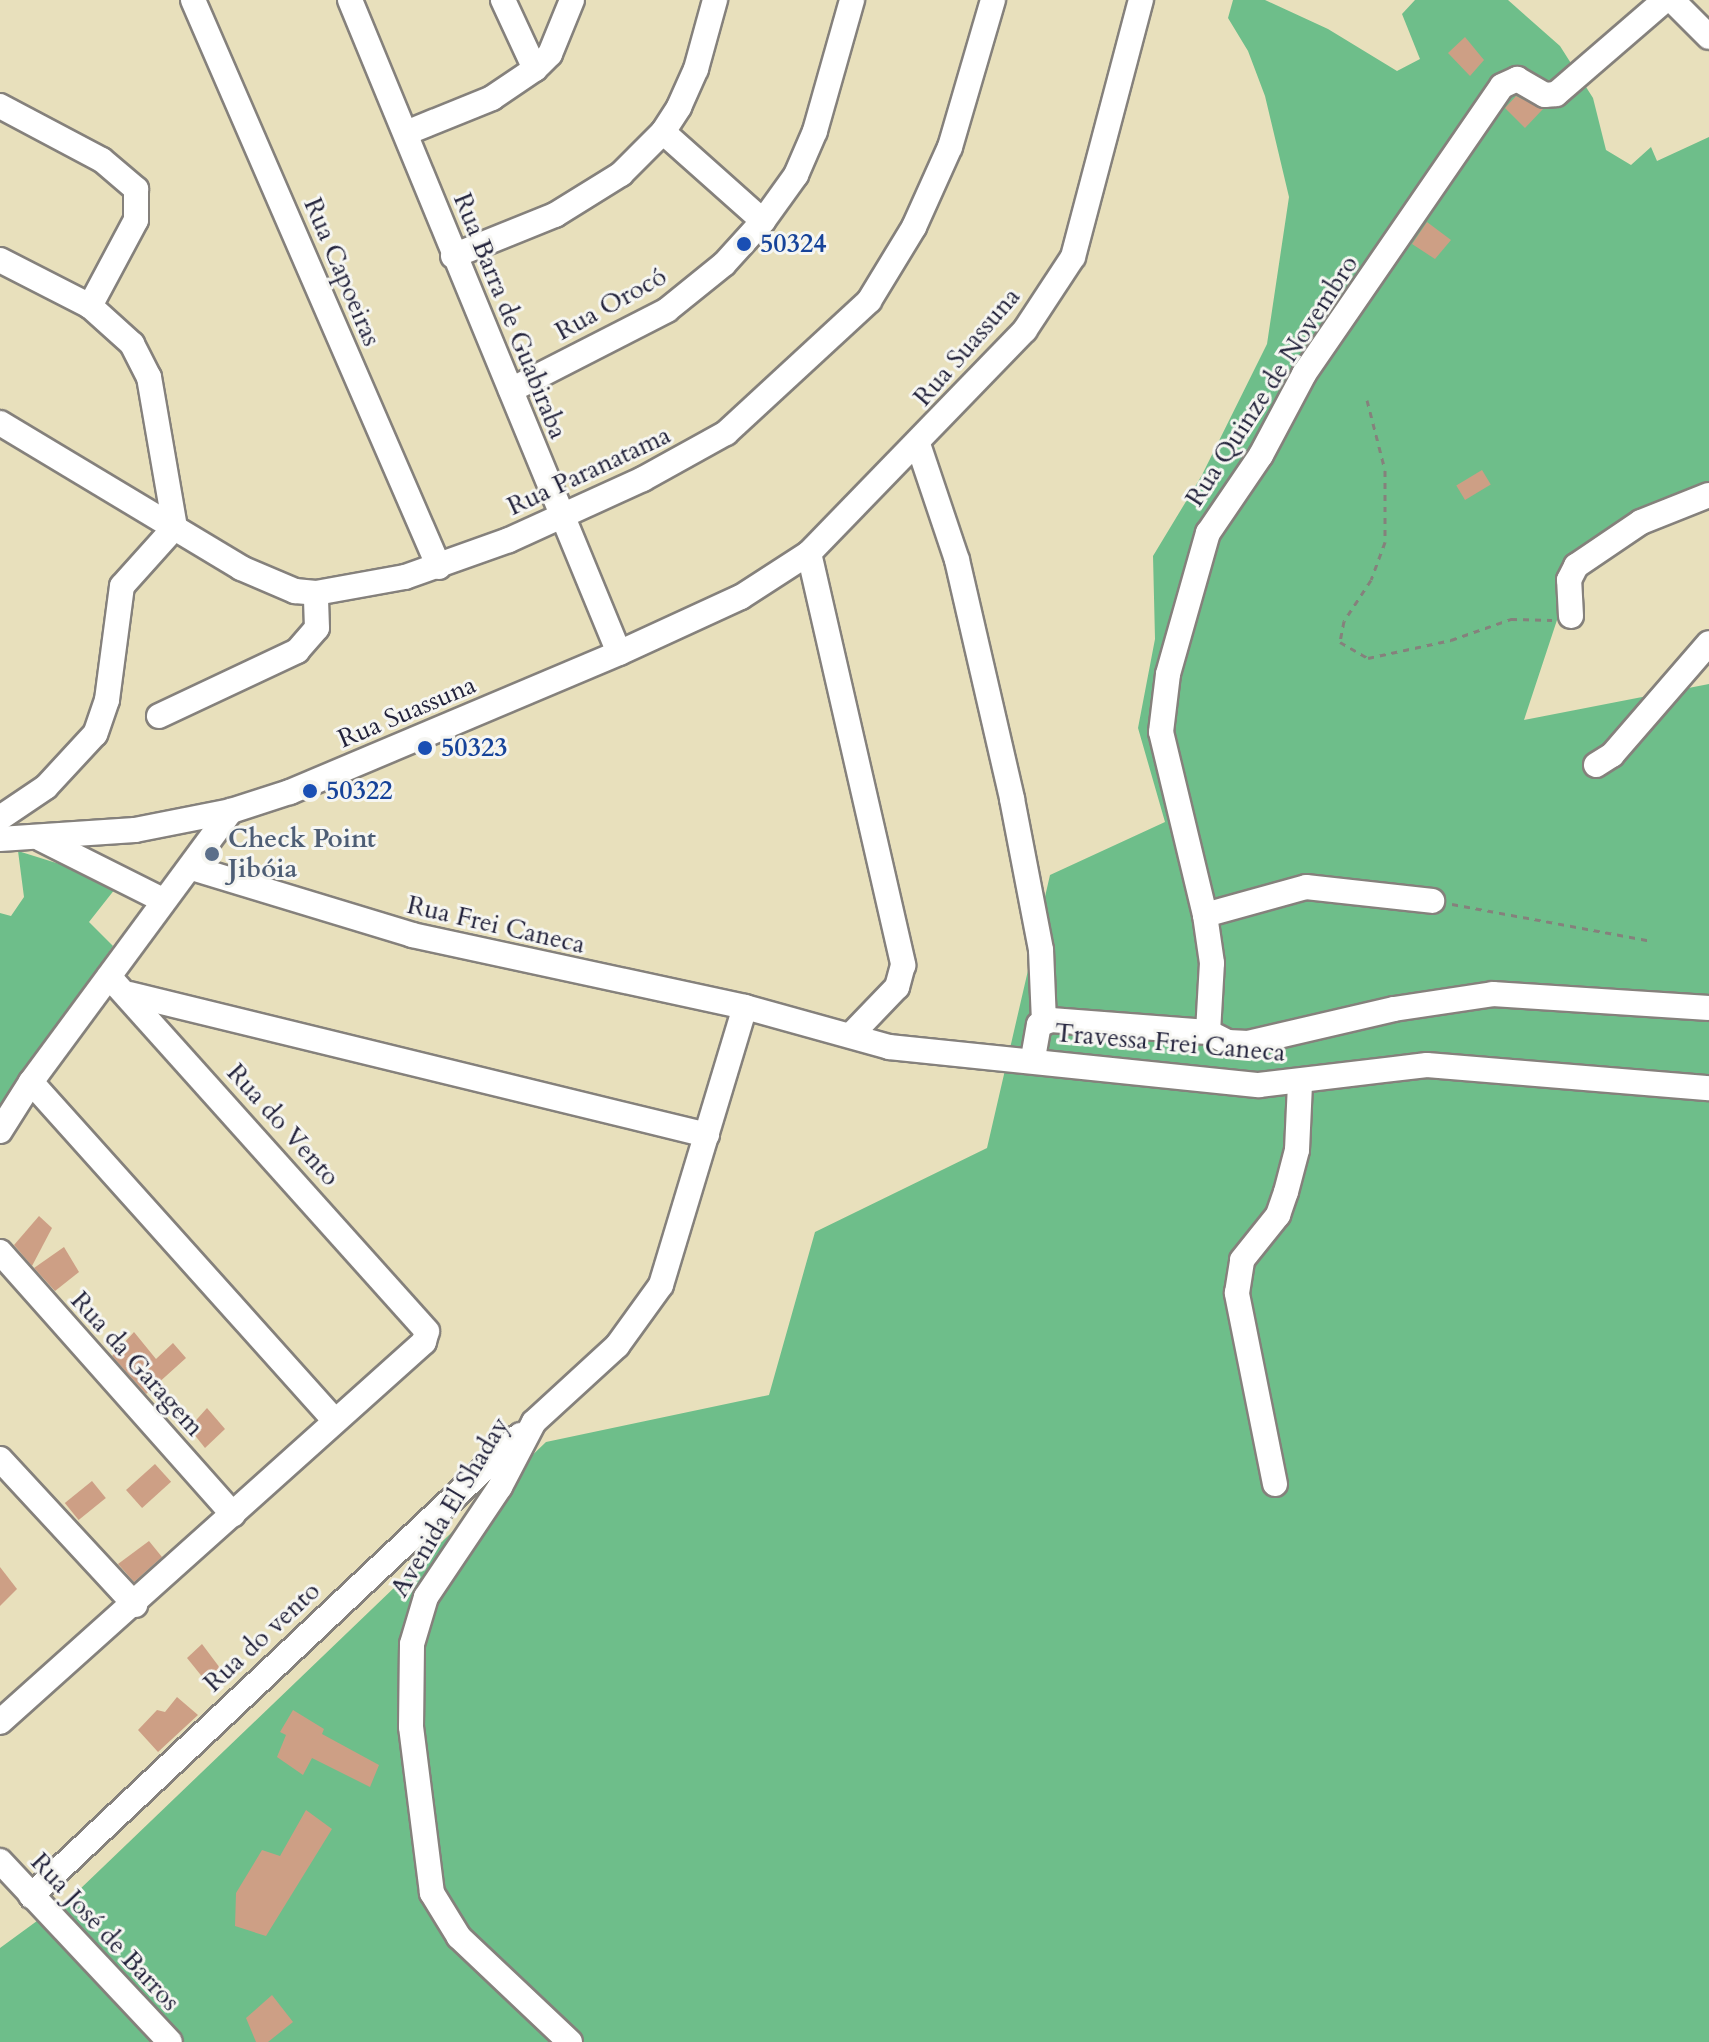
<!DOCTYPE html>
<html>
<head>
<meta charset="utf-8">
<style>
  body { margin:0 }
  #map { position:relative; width:1709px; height:2042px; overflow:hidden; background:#e8e0bc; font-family:Cardo,serif }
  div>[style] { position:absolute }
  .forest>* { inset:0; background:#6ebe8a }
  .building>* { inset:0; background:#cd9f85; transform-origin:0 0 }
  .path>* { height:3px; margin-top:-1.5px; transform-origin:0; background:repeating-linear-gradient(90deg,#85817c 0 6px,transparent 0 12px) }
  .roads { filter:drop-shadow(2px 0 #85817c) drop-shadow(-2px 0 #85817c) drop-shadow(0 2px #85817c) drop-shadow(0 -2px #85817c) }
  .minor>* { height:24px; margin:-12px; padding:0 12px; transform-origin:12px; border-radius:12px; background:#fff }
  .dots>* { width:22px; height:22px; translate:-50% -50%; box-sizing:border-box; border:4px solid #f6f6f2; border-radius:50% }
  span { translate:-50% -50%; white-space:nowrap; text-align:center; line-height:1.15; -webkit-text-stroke:6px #f6f6f2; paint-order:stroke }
  .transit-label { font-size:26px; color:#164399; font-weight:700 }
  .left { translate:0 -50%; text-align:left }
  .street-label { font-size:26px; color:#22223b }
  .service-label { font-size:26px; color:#4e5e75; font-weight:700 }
</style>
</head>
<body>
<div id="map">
  <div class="forest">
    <i style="clip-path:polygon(1233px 0,1265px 0,1328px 29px,1397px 71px,1420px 59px,1402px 14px,1415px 0,1508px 0,1560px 46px,1593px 98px,1606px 150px,1631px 165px,1651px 147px,1657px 161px,1709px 137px,1709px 485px,1603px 531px,1557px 582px,1558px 617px,1524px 720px,1709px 684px,1709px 2042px,0 2042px,0 1948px,78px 1891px,546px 1442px,769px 1395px,815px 1232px,987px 1148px,1050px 875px,1165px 822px,1138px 728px,1155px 639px,1153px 556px,1202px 475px,1267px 344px,1289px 197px,1265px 96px,1248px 51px,1228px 18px)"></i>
    <i style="clip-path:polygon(18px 851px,82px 871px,115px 889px,89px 922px,113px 946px,0 1110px,0 913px,11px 916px,24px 897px)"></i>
  </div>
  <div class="building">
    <i style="clip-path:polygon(1465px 37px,1484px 60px,1470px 76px,1448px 53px)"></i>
    <i style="clip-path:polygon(1516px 96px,1543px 109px,1525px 128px,1505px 108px)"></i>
    <i style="clip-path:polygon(1427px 222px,1451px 240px,1435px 259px,1412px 244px)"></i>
    <i style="left:1482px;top:470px;width:17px;height:30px;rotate:59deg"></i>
    <i style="clip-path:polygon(39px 1216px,52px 1228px,32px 1266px,14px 1245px)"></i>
    <i style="clip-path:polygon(64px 1247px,79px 1272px,55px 1291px,34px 1268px)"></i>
    <i style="clip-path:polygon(134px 1332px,156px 1359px,173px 1343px,186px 1358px,146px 1394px,112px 1356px)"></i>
    <i style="clip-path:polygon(207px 1408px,225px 1429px,205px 1448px,189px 1428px)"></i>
    <i style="left:155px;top:1464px;width:24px;height:39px;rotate:48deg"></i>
    <i style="left:92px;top:1481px;width:22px;height:35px;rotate:51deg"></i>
    <i style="clip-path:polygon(149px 1541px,162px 1557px,134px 1582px,118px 1564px)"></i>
    <i style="clip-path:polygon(0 1567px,17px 1589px,0 1606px)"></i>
    <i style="clip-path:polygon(202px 1644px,220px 1668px,204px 1679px,187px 1658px)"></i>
    <i style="clip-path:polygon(177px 1697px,198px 1715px,158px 1752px,138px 1730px,157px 1710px,165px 1712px)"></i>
    <i style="clip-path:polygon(293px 1710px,324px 1729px,322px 1734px,379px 1765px,370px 1787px,312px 1758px,303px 1775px,277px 1757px,286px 1735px,280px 1732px)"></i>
    <i style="clip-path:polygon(306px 1810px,332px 1829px,266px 1936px,235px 1926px,236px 1893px,262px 1850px,280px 1856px)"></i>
    <i style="clip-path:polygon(272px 1995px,293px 2022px,268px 2042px,256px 2042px,246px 2018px)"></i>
  </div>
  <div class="path">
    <i style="left:1367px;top:400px;width:72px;rotate:75.6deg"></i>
    <i style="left:1385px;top:470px;width:72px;rotate:90deg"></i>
    <i style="left:1385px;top:542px;width:40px;rotate:110.2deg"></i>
    <i style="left:1371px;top:580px;width:49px;rotate:123.4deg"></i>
    <i style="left:1344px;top:621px;width:21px;rotate:101deg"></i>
    <i style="left:1340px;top:642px;width:32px;rotate:30deg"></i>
    <i style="left:1368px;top:658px;width:85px;rotate:-12.2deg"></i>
    <i style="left:1451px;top:640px;width:64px;rotate:-19.3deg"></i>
    <i style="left:1511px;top:619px;width:41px;rotate:1.4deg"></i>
    <i style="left:1452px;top:904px;width:202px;rotate:10.5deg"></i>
  </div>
  <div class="roads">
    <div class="minor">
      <i style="left:193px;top:0;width:618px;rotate:66.55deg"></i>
      <i style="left:350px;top:0;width:706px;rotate:67.61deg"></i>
      <i style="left:503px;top:0;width:76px;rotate:65.1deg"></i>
      <i style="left:1672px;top:0;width:52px;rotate:45deg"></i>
      <i style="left:0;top:106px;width:115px;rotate:27.9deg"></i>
      <i style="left:102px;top:160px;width:45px;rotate:40.5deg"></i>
      <i style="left:136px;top:189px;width:31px;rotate:90deg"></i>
      <i style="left:136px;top:220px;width:98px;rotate:118.1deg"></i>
      <i style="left:663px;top:132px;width:134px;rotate:41.7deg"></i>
      <i style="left:406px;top:133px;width:93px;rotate:-22.1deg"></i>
      <i style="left:492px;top:98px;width:52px;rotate:-34deg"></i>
      <i style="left:535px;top:69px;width:21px;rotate:-45deg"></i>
      <i style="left:550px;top:54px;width:58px;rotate:-67.8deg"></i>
      <i style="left:453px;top:256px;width:110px;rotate:-21.9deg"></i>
      <i style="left:555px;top:215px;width:78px;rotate:-31.8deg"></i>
      <i style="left:621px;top:174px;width:59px;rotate:-45deg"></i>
      <i style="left:663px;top:132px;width:30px;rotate:-57deg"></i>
      <i style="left:679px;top:107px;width:42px;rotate:-65.9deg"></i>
      <i style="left:696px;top:69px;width:72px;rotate:-74.6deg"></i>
      <i style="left:0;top:260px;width:101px;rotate:27.1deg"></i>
      <i style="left:90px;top:306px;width:57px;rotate:42.1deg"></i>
      <i style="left:132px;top:344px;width:37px;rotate:63deg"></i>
      <i style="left:149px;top:377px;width:152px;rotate:80.2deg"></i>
      <i style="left:175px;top:527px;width:79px;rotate:131.9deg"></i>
      <i style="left:122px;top:586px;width:115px;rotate:97.5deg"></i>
      <i style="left:107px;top:700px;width:36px;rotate:109deg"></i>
      <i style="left:95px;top:734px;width:72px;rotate:132.8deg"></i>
      <i style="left:46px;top:787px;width:55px;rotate:146deg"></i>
      <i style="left:511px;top:390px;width:175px;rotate:-27.1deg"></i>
      <i style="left:667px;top:310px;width:73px;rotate:-38.9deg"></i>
      <i style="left:724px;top:264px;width:58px;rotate:-47.8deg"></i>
      <i style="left:763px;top:221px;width:57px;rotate:-54.3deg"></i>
      <i style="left:796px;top:175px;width:48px;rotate:-66.6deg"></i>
      <i style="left:815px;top:131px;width:136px;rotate:-74.2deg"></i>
      <i style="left:0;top:423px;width:281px;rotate:31deg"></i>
      <i style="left:241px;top:568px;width:59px;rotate:23.1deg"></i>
      <i style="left:295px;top:591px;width:21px;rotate:5deg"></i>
      <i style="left:316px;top:593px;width:90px;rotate:-10.2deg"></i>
      <i style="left:405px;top:577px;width:110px;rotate:-19.6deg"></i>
      <i style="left:509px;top:540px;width:147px;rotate:-24.5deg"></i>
      <i style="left:643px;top:479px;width:95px;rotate:-29deg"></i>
      <i style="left:726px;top:433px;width:195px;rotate:-42.7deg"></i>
      <i style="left:869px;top:301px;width:87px;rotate:-58.7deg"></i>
      <i style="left:914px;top:227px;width:88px;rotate:-65.8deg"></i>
      <i style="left:950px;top:147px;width:153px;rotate:-73.7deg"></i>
      <i style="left:918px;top:444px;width:122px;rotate:71.4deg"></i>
      <i style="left:957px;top:560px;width:245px;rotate:77deg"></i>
      <i style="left:1012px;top:799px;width:154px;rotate:79.1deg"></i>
      <i style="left:1041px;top:950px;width:71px;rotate:87.6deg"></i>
      <i style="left:809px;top:553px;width:423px;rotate:77.1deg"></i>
      <i style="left:903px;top:965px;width:23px;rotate:105deg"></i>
      <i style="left:897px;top:987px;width:66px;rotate:133.8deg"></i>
      <i style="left:1571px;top:616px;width:36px;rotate:-93deg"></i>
      <i style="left:1569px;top:580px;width:16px;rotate:-63deg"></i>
      <i style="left:1576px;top:566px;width:78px;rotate:-34.1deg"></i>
      <i style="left:1641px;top:522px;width:73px;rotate:-21.7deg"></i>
      <i style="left:159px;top:716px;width:153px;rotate:-25.2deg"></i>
      <i style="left:297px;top:651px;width:30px;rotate:-49deg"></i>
      <i style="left:317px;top:628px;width:35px;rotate:-92deg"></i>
      <i style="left:1596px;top:765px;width:19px;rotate:-32deg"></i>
      <i style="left:1612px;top:755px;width:148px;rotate:-49.1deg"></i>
      <i style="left:0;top:839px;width:135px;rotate:-3.8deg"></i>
      <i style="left:135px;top:830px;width:98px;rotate:-11.2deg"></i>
      <i style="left:231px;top:811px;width:62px;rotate:-17.9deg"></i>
      <i style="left:290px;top:792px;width:357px;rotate:-22.9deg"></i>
      <i style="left:619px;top:653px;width:134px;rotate:-24.7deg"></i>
      <i style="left:741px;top:597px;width:81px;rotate:-32.9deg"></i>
      <i style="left:809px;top:553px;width:310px;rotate:-45.9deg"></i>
      <i style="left:1025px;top:330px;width:87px;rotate:-56.7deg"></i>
      <i style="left:1073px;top:257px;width:266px;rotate:-75.2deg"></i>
      <i style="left:41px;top:839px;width:136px;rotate:26.6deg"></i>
      <i style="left:192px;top:868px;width:230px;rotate:16.9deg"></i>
      <i style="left:412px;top:935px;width:341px;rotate:12.2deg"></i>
      <i style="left:745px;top:1007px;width:149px;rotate:15.5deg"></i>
      <i style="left:889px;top:1047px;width:372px;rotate:5.9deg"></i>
      <i style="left:1259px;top:1085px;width:169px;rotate:-6.8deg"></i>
      <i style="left:1427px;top:1065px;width:283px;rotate:4.7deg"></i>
      <i style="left:1205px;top:915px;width:105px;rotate:-15.5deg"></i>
      <i style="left:1306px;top:887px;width:127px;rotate:6.3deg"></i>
      <i style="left:129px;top:994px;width:595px;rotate:13.71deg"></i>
      <i style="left:1208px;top:1032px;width:69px;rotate:-86.7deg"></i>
      <i style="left:1212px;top:963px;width:49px;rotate:-98.3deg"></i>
      <i style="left:1205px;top:915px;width:188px;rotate:-103.5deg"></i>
      <i style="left:1161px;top:732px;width:58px;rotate:-83.1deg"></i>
      <i style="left:1168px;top:674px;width:147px;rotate:-74.2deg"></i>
      <i style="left:1208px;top:533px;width:94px;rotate:-55.8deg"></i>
      <i style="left:1261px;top:455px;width:92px;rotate:-62deg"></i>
      <i style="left:1304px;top:374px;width:349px;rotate:-55.5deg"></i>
      <i style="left:1502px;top:86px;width:17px;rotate:-25deg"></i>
      <i style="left:1517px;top:79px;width:32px;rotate:30deg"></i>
      <i style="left:1545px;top:95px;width:11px;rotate:-5deg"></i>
      <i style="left:1556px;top:94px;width:144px;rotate:-40.8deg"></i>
      <i style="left:1033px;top:1058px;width:34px;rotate:-80deg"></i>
      <i style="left:1039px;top:1025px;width:13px;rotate:-23deg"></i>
      <i style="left:1051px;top:1020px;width:157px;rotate:4.4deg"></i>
      <i style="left:1208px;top:1032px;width:22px;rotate:27deg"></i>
      <i style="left:1228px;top:1042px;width:20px;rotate:3deg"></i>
      <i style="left:1248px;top:1043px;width:150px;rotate:-13.1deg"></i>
      <i style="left:1394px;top:1009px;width:100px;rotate:-8.6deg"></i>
      <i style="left:1493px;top:994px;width:216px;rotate:3.7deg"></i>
      <i style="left:31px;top:1082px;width:452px;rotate:48.1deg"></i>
      <i style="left:0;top:1131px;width:58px;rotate:-57.7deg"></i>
      <i style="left:31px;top:1082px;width:337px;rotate:-53.6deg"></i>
      <i style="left:0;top:1252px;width:351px;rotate:48.4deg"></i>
      <i style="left:0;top:1459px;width:199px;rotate:47.2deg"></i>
      <i style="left:1275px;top:1484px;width:195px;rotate:-101.3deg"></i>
      <i style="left:1237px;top:1293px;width:33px;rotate:-81deg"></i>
      <i style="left:1242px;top:1260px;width:58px;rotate:-51.3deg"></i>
      <i style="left:1278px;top:1215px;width:24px;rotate:-71deg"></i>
      <i style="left:1286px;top:1192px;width:43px;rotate:-75.3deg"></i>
      <i style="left:1297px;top:1150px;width:67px;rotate:-87.4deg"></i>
      <i style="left:0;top:1722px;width:569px;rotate:-41.87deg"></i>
      <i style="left:424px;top:1342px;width:11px;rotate:-75deg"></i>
      <i style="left:427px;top:1331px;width:476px;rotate:-131.9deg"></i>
      <i style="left:0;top:1861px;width:248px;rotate:46.8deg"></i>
      <i style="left:31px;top:1896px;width:672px;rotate:-43.31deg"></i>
      <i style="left:570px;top:2042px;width:153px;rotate:-136.6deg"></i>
      <i style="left:459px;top:1937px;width:52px;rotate:-121.5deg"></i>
      <i style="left:432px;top:1893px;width:167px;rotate:-97.2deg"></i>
      <i style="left:411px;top:1727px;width:83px;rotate:-89.3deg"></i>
      <i style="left:412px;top:1644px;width:49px;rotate:-73.4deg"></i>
      <i style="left:426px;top:1597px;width:133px;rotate:-56.1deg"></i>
      <i style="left:500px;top:1487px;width:73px;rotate:-62.4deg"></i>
      <i style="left:534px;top:1422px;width:113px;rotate:-42.5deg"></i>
      <i style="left:617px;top:1346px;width:75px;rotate:-54.2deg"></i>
      <i style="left:661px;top:1285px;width:290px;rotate:-73.2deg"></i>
    </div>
  </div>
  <div class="dots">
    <i style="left:744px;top:244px;background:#1a4fb4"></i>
    <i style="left:425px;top:748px;background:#1a4fb4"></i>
    <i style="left:310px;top:791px;background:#1a4fb4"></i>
    <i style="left:212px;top:854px;background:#5c6f8a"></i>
  </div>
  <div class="transit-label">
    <span class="left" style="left:760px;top:244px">50324</span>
    <span class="left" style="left:441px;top:748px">50323</span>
    <span class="left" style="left:326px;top:791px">50322</span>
  </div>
  <div class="street-label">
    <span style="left:342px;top:272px;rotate:67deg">Rua Capoeiras</span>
    <span style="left:611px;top:304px;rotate:-29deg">Rua Orocó</span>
    <span style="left:510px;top:316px;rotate:68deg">Rua Barra de Guabiraba</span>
    <span style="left:967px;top:347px;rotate:-49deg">Rua Suassuna</span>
    <span style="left:1272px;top:381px;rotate:-57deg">Rua Quinze de Novembro</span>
    <span style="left:589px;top:471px;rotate:-25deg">Rua Paranatama</span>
    <span style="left:407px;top:712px;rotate:-23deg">Rua Suassuna</span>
    <span style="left:496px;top:925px;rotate:13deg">Rua Frei Caneca</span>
    <span style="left:1170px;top:1043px;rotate:5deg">Travessa Frei Caneca</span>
    <span style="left:283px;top:1125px;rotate:48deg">Rua do Vento</span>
    <span style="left:137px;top:1364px;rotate:48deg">Rua da Garagem</span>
    <span style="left:450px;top:1507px;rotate:-59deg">Avenida El Shaday</span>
    <span style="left:262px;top:1637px;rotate:-43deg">Rua do vento</span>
    <span style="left:105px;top:1932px;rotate:47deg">Rua José de Barros</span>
  </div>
  <div class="service-label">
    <span class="left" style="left:228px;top:854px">Check Point<br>Jibóia</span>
  </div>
</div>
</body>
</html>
